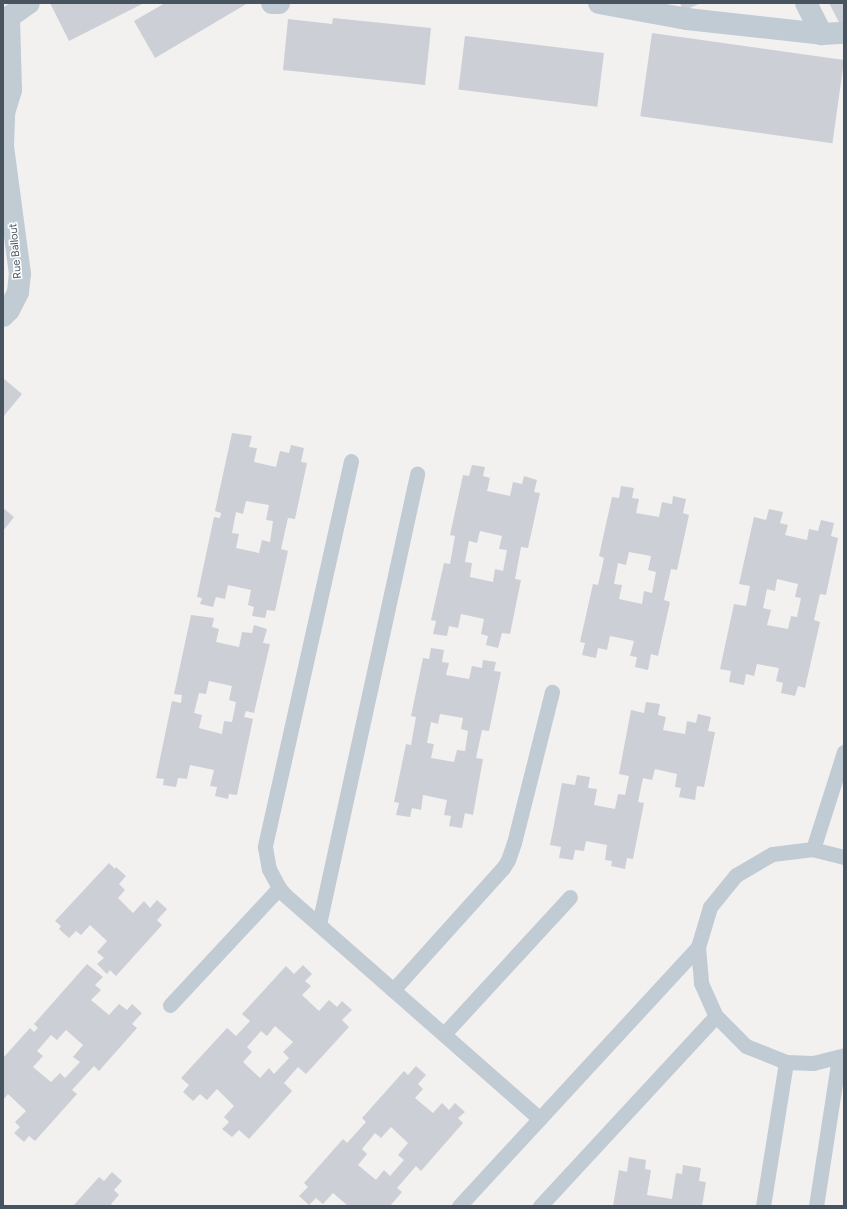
<!DOCTYPE html>
<html>
<head>
<meta charset="utf-8">
<style>
  body { margin:0 }
  #map { position:relative; width:847px; height:1209px; overflow:hidden; background:#f3f0f0; font-family:Figtree,sans-serif }
  div>[style] { position:absolute }
  .building>* { inset:0; background:#cccfd5; transform-origin:0 0 }
  .lane>* { height:15px; margin:-7.5px; padding:0 7.5px; transform-origin:7.5px; border-radius:7.5px; background:#c0cbd3 }
  .street>* { height:22px; margin:-11px; padding:0 11px; transform-origin:11px; border-radius:11px; background:#c0cbd3 }
  span { translate:-50% -50%; white-space:nowrap; text-align:center; line-height:1.15; -webkit-text-stroke:3px #fff; paint-order:stroke }
  .street-label { font-size:11px; color:#47545f }
  .frame { position:absolute; inset:0; border:4px solid #47545f; pointer-events:none }
</style>
</head>
<body>
<div id="map">
  <div class="building">
    <i style="clip-path:polygon(50px 3px,144px 3px,69px 41px)"></i>
    <i style="clip-path:polygon(165px 3px,248px 3px,155px 58px,134px 21px)"></i>
    <i style="clip-path:polygon(680px 3px,701px 3px,683px 11px)"></i>
    <i style="clip-path:polygon(829px 3px,844px 3px,844px 27px,842px 28px)"></i>
    <i style="clip-path:polygon(333px 18px,431px 28px,425px 85px,283px 70px,288px 19px,332px 24px)"></i>
    <i style="left:652px;top:33px;width:194px;height:84px;rotate:8deg"></i>
    <i style="left:465px;top:36px;width:140px;height:54px;rotate:7deg"></i>
    <i style="clip-path:polygon(3px 378px,22px 394px,3px 417px)"></i>
    <i style="clip-path:polygon(evenodd,232px 433px,252px 436px,249px 447px,257px 448px,254px 462px,276px 467px,280px 451px,289px 453px,291px 445px,304px 448px,301px 462px,307px 463px,295px 519px,288px 518px,281px 549px,288px 551px,275px 611px,267px 610px,265px 618px,252px 616px,254px 607px,248px 605px,251px 590px,228px 585px,225px 599px,216px 597px,213px 607px,200px 604px,202px 598px,197px 597px,214px 517px,220px 518px,221px 513px,215px 511px,232px 433px,246px 501px,269px 505px,266px 520px,273px 521px,270px 542px,262px 540px,259px 553px,236px 548px,239px 534px,232px 533px,236px 512px,243px 514px,246px 501px)"></i>
    <i style="clip-path:polygon(evenodd,472px 465px,485px 467px,483px 476px,490px 478px,487px 491px,510px 496px,513px 482px,522px 484px,524px 476px,537px 480px,534px 492px,540px 493px,528px 548px,521px 547px,515px 579px,521px 580px,510px 634px,502px 633px,498px 648px,486px 645px,488px 636px,481px 634px,484px 619px,461px 614px,458px 628px,449px 626px,447px 636px,433px 634px,436px 621px,431px 620px,444px 563px,450px 564px,455px 536px,450px 535px,463px 475px,469px 476px,472px 465px,480px 531px,502px 536px,499px 549px,507px 550px,503px 571px,495px 569px,493px 582px,470px 577px,472px 563px,465px 562px,469px 541px,477px 543px,480px 531px)"></i>
    <i style="clip-path:polygon(evenodd,621px 486px,634px 488px,632px 498px,639px 499px,636px 513px,659px 517px,662px 502px,672px 504px,673px 496px,686px 499px,683px 513px,689px 515px,677px 570px,671px 569px,664px 600px,670px 602px,658px 656px,651px 654px,648px 670px,635px 667px,637px 657px,630px 656px,634px 641px,610px 636px,607px 650px,598px 648px,596px 658px,582px 655px,585px 643px,580px 642px,593px 584px,598px 585px,604px 558px,599px 556px,612px 497px,619px 498px,621px 486px,629px 552px,651px 556px,648px 570px,656px 572px,652px 593px,644px 591px,642px 604px,619px 599px,622px 585px,614px 584px,618px 563px,626px 565px,629px 552px)"></i>
    <i style="clip-path:polygon(3px 508px,14px 517px,3px 531px)"></i>
    <i style="clip-path:polygon(evenodd,769px 509px,783px 512px,780px 523px,788px 525px,785px 535px,807px 540px,809px 529px,818px 531px,821px 520px,834px 523px,831px 536px,838px 538px,826px 595px,820px 594px,814px 620px,820px 622px,805px 688px,798px 686px,795px 696px,781px 693px,783px 683px,776px 681px,779px 668px,757px 664px,754px 676px,746px 674px,744px 685px,729px 682px,731px 671px,720px 669px,734px 604px,746px 606px,750px 586px,739px 584px,754px 517px,766px 520px,769px 509px,777px 579px,798px 584px,795px 597px,801px 598px,797px 617px,791px 616px,788px 629px,767px 625px,771px 610px,763px 608px,767px 589px,775px 591px,777px 579px)"></i>
    <i style="clip-path:polygon(evenodd,191px 615px,214px 618px,212px 627px,219px 629px,216px 642px,239px 647px,242px 632px,252px 633px,254px 625px,267px 629px,263px 643px,270px 644px,254px 713px,246px 711px,244px 717px,253px 719px,237px 795px,229px 794px,228px 799px,215px 796px,217px 787px,210px 786px,214px 770px,190px 765px,187px 779px,178px 778px,176px 787px,163px 785px,164px 779px,156px 778px,172px 701px,181px 703px,182px 695px,174px 694px,191px 615px,209px 681px,232px 686px,229px 700px,236px 702px,232px 722px,224px 721px,222px 734px,199px 728px,202px 715px,194px 713px,199px 693px,206px 694px,209px 681px)"></i>
    <i style="clip-path:polygon(evenodd,431px 648px,444px 650px,442px 662px,449px 663px,446px 675px,469px 679px,472px 666px,482px 668px,483px 660px,496px 662px,494px 671px,501px 672px,489px 731px,482px 730px,476px 758px,483px 759px,473px 815px,465px 813px,462px 828px,449px 826px,451px 816px,444px 815px,447px 800px,423px 795px,421px 810px,412px 808px,410px 817px,396px 815px,399px 803px,394px 802px,406px 744px,411px 745px,416px 717px,411px 716px,423px 658px,429px 659px,431px 648px,440px 714px,463px 718px,461px 729px,468px 731px,465px 751px,457px 750px,454px 762px,431px 758px,434px 744px,427px 743px,431px 722px,438px 724px,440px 714px)"></i>
    <i style="clip-path:polygon(646px 702px,660px 704px,658px 715px,666px 717px,663px 730px,685px 734px,687px 721px,696px 723px,698px 714px,711px 717px,708px 731px,715px 732px,704px 787px,697px 786px,695px 800px,679px 797px,681px 788px,675px 787px,677px 774px,655px 769px,652px 780px,643px 778px,638px 802px,644px 803px,633px 859px,627px 858px,625px 869px,611px 866px,612px 861px,605px 860px,607px 845px,586px 841px,584px 851px,575px 850px,573px 860px,559px 858px,561px 847px,550px 845px,562px 783px,575px 785px,577px 775px,590px 777px,588px 788px,597px 789px,594px 805px,615px 809px,618px 794px,625px 795px,629px 776px,619px 774px,631px 710px,644px 713px)"></i>
    <i style="clip-path:polygon(109px 863px,115px 869px,116px 867px,126px 876px,119px 884px,125px 890px,118px 898px,133px 913px,144px 901px,150px 908px,157px 900px,167px 909px,157px 920px,162px 925px,116px 976px,110px 970px,107px 974px,97px 964px,104px 958px,97px 952px,107px 941px,90px 925px,81px 935px,76px 931px,69px 938px,59px 929px,61px 926px,55px 921px)"></i>
    <i style="clip-path:polygon(evenodd,87px 964px,103px 977px,95px 985px,101px 990px,91px 1000px,109px 1015px,119px 1004px,127px 1010px,132px 1004px,142px 1013px,132px 1024px,137px 1028px,99px 1071px,94px 1066px,72px 1090px,77px 1094px,35px 1141px,29px 1136px,24px 1142px,14px 1133px,20px 1127px,15px 1122px,26px 1111px,8px 1094px,3px 1100px,3px 1058px,30px 1028px,34px 1032px,38px 1028px,34px 1024px,87px 964px,66px 1030px,83px 1045px,73px 1057px,80px 1062px,65px 1078px,60px 1073px,51px 1082px,33px 1067px,43px 1056px,37px 1051px,51px 1035px,57px 1040px,66px 1030px)"></i>
    <i style="clip-path:polygon(evenodd,303px 965px,312px 974px,305px 981px,311px 986px,302px 995px,319px 1011px,329px 1000px,337px 1007px,342px 1001px,352px 1010px,342px 1020px,349px 1027px,306px 1074px,298px 1067px,284px 1083px,292px 1091px,249px 1139px,239px 1130px,232px 1137px,222px 1129px,229px 1122px,224px 1117px,234px 1106px,217px 1089px,207px 1100px,200px 1094px,193px 1101px,183px 1092px,189px 1085px,181px 1078px,227px 1028px,236px 1036px,250px 1021px,242px 1014px,286px 966px,294px 974px,303px 965px,275px 1026px,293px 1042px,283px 1052px,289px 1058px,274px 1074px,269px 1068px,260px 1078px,243px 1062px,252px 1052px,247px 1047px,261px 1031px,267px 1036px,275px 1026px)"></i>
    <i style="clip-path:polygon(evenodd,416px 1066px,426px 1075px,418px 1084px,423px 1089px,415px 1098px,433px 1113px,442px 1103px,449px 1110px,455px 1103px,465px 1112px,458px 1118px,463px 1123px,421px 1171px,416px 1166px,397px 1188px,402px 1192px,390px 1206px,348px 1206px,333px 1193px,323px 1204px,316px 1198px,309px 1205px,299px 1196px,308px 1187px,304px 1183px,343px 1139px,347px 1143px,366px 1122px,362px 1118px,404px 1071px,408px 1075px,416px 1066px,391px 1127px,408px 1143px,398px 1155px,404px 1160px,390px 1176px,384px 1170px,376px 1180px,358px 1165px,367px 1154px,362px 1149px,375px 1133px,381px 1138px,391px 1127px)"></i>
    <i style="clip-path:polygon(629px 1157px,646px 1160px,645px 1169px,651px 1170px,647px 1195px,672px 1199px,676px 1173px,682px 1174px,683px 1165px,701px 1168px,699px 1181px,706px 1182px,702px 1206px,613px 1206px,619px 1170px,627px 1172px)"></i>
    <i style="clip-path:polygon(112px 1172px,122px 1181px,114px 1190px,119px 1195px,111px 1204px,114px 1206px,73px 1206px,99px 1177px,104px 1181px)"></i>
  </div>
  <div class="lane">
    <i style="left:351px;top:461px;width:395px;rotate:102.6deg"></i>
    <i style="left:265px;top:847px;width:22px;rotate:80deg"></i>
    <i style="left:269px;top:869px;width:21px;rotate:62deg"></i>
    <i style="left:279px;top:888px;width:9px;rotate:49deg"></i>
    <i style="left:285px;top:895px;width:339px;rotate:41.3deg"></i>
    <i style="left:813px;top:849px;width:102px;rotate:-72.3deg"></i>
    <i style="left:844px;top:857px;width:32px;rotate:-166deg"></i>
    <i style="left:813px;top:849px;width:41px;rotate:173deg"></i>
    <i style="left:772px;top:854px;width:42px;rotate:149.7deg"></i>
    <i style="left:736px;top:875px;width:41px;rotate:129.1deg"></i>
    <i style="left:710px;top:907px;width:42px;rotate:106.7deg"></i>
    <i style="left:698px;top:947px;width:36px;rotate:85deg"></i>
    <i style="left:701px;top:983px;width:36px;rotate:66deg"></i>
    <i style="left:716px;top:1016px;width:42px;rotate:45deg"></i>
    <i style="left:746px;top:1046px;width:43px;rotate:21.8deg"></i>
    <i style="left:786px;top:1062px;width:27px;rotate:2deg"></i>
    <i style="left:813px;top:1063px;width:32px;rotate:-14deg"></i>
    <i style="left:319px;top:924px;width:461px;rotate:-77.7deg"></i>
    <i style="left:393px;top:990px;width:164px;rotate:-48deg"></i>
    <i style="left:503px;top:868px;width:9px;rotate:-58deg"></i>
    <i style="left:508px;top:860px;width:18px;rotate:-71deg"></i>
    <i style="left:514px;top:843px;width:156px;rotate:-75.9deg"></i>
    <i style="left:170px;top:1005px;width:160px;rotate:-47deg"></i>
    <i style="left:444px;top:1034px;width:186px;rotate:-47.4deg"></i>
    <i style="left:459px;top:1206px;width:352px;rotate:-47.3deg"></i>
    <i style="left:540px;top:1206px;width:259px;rotate:-47.2deg"></i>
    <i style="left:763px;top:1206px;width:146px;rotate:-80.9deg"></i>
    <i style="left:816px;top:1206px;width:150px;rotate:-81.2deg"></i>
  </div>
  <div class="street">
    <i style="left:272px;top:3px;width:7px"></i>
    <i style="left:599px;top:3px;width:89px;rotate:10.3deg"></i>
    <i style="left:687px;top:19px;width:136px;rotate:6.3deg"></i>
    <i style="left:822px;top:34px;width:22px;rotate:-3deg"></i>
    <i style="left:806px;top:3px;width:35px;rotate:63deg"></i>
    <i style="left:3px;top:316px;width:8px;rotate:-45deg"></i>
    <i style="left:9px;top:310px;width:20px;rotate:-63deg"></i>
    <i style="left:18px;top:292px;width:18px;rotate:-84deg"></i>
    <i style="left:20px;top:274px;width:129px;rotate:-97.6deg"></i>
    <i style="left:3px;top:146px;width:33px;rotate:-88deg"></i>
    <i style="left:4px;top:113px;width:24px;rotate:-73deg"></i>
    <i style="left:11px;top:90px;width:73px;rotate:-91.6deg"></i>
    <i style="left:9px;top:17px;width:24px;rotate:-35deg"></i>
  </div>
  <div class="street-label">
    <span style="left:16px;top:251px;rotate:-95deg">Rue Ballout</span>
  </div>
  <div class="frame"></div>
</div>
</body>
</html>
